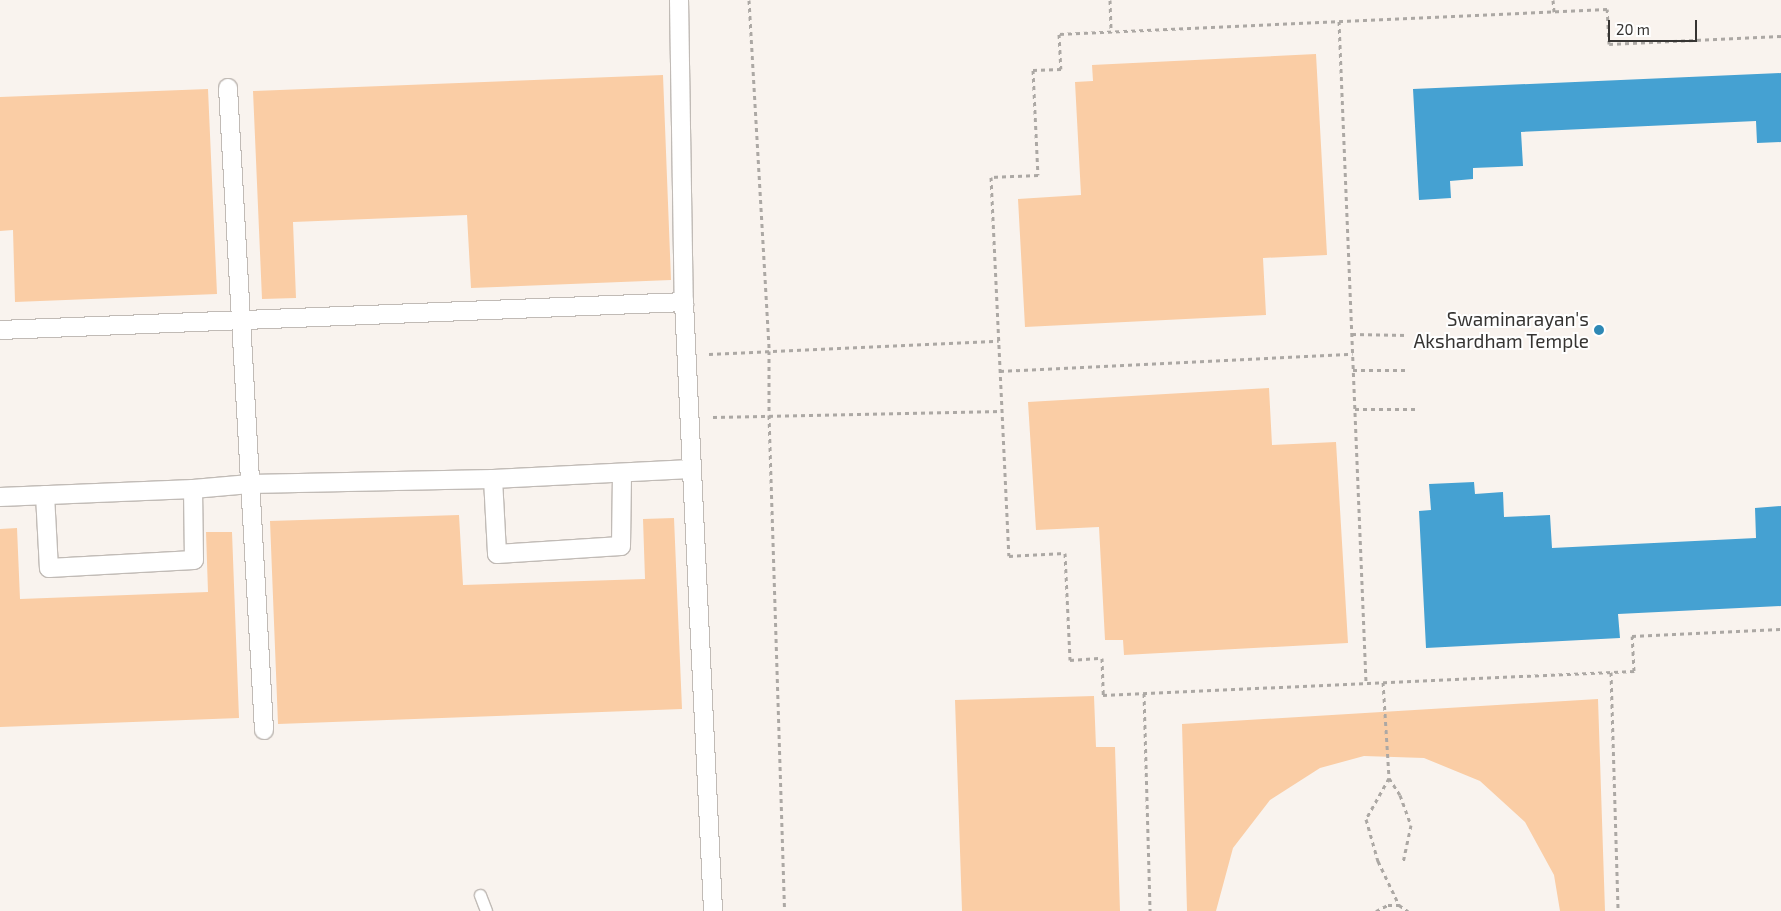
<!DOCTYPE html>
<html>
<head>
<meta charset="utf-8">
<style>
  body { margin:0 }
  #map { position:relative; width:1781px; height:911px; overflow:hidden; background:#f9f3ee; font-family:"Exo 2",sans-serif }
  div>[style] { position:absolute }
  .green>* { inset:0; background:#facda5 }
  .water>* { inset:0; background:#45a1d2 }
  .path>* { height:3px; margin-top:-1.5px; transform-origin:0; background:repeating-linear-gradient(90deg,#aca8a4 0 4px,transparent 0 8px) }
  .roads { filter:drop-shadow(1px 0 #c1bbb6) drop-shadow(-1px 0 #c1bbb6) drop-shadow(0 1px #c1bbb6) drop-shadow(0 -1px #c1bbb6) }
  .service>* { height:11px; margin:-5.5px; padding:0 5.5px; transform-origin:5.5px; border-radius:5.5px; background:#fff }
  .pedestrian>* { height:18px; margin:-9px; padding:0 9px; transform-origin:9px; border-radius:9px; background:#fff }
  .dots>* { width:14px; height:14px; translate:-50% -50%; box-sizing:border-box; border:2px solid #fff; border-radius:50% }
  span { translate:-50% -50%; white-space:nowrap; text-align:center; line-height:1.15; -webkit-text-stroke:4px #fff; paint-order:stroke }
  .poi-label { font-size:19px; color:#363432 }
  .right { translate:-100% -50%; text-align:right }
  .scale { position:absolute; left:1608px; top:20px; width:89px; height:22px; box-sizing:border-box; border:2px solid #363432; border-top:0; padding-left:6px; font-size:15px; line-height:18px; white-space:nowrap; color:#363432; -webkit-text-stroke:4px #fff; paint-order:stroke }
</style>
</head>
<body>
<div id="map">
  <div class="green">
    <i style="clip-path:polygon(1316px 54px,1327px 255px,1263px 258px,1266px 315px,1025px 327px,1018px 199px,1081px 195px,1075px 82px,1093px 81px,1092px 65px)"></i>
    <i style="clip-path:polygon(663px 75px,671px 280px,471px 288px,467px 215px,293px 222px,296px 298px,262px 299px,253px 91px)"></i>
    <i style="clip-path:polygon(208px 89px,217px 294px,15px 302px,13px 230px,0 231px,0 97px)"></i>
    <i style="clip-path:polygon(1269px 388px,1272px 445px,1336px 442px,1348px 643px,1124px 655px,1123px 640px,1105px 640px,1099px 527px,1036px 530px,1028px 402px)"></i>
    <i style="clip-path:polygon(459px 515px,463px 585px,645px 579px,643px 519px,674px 518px,682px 709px,278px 724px,270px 521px)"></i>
    <i style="clip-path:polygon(17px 528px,20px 599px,208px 592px,206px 532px,232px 532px,239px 718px,0 727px,0 529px)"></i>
    <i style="clip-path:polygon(1094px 696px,1096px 747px,1115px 747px,1120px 911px,962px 911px,955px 700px)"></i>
    <i style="clip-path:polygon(1598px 699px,1605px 911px,1560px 911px,1554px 875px,1525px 822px,1480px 781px,1424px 758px,1364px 756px,1320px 768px,1270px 800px,1233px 848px,1216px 911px,1187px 911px,1182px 724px)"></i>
  </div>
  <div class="water">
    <i style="clip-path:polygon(1781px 73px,1781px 142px,1757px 143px,1756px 121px,1521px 132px,1523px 166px,1473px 168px,1473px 179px,1450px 181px,1451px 198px,1419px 200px,1413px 89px)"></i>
    <i style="clip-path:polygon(1474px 482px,1475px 494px,1503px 492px,1504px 517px,1550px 515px,1552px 548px,1756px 538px,1755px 508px,1781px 506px,1781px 606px,1618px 614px,1620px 638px,1426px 648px,1419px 511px,1431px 510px,1429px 484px)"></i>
  </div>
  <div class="path">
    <i style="left:749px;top:0;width:352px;rotate:86.7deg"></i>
    <i style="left:769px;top:351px;width:64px;rotate:90deg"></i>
    <i style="left:769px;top:415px;width:496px;rotate:88.2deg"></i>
    <i style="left:1110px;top:0;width:32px;rotate:88deg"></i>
    <i style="left:1553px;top:0;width:12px;rotate:85deg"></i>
    <i style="left:1339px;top:21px;width:663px;rotate:87.66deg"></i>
    <i style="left:1781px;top:36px;width:172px;rotate:177.3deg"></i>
    <i style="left:1609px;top:44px;width:35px;rotate:-93deg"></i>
    <i style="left:1607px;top:9px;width:549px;rotate:177.39deg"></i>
    <i style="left:1059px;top:34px;width:35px;rotate:87deg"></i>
    <i style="left:1061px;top:69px;width:28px;rotate:178deg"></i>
    <i style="left:1033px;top:70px;width:105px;rotate:87.3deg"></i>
    <i style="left:1038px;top:175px;width:47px;rotate:177.6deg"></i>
    <i style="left:991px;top:177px;width:379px;rotate:87.3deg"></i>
    <i style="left:1009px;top:556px;width:56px;rotate:-3.1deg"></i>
    <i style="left:1065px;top:553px;width:107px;rotate:87.3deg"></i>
    <i style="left:1070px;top:660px;width:32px;rotate:-4deg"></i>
    <i style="left:1102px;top:658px;width:37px;rotate:88deg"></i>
    <i style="left:1103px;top:695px;width:532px;rotate:-2.59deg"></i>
    <i style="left:1634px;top:671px;width:35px;rotate:-93deg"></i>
    <i style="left:1632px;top:636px;width:149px;rotate:-2.7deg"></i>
    <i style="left:1352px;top:334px;width:55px;rotate:1deg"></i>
    <i style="left:709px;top:354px;width:290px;rotate:-2.6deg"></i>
    <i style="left:1353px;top:370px;width:56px"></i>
    <i style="left:1000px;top:371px;width:353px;rotate:-2.8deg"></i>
    <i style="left:1355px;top:409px;width:62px"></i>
    <i style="left:713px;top:417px;width:289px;rotate:-1.2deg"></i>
    <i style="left:1611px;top:672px;width:239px;rotate:88.3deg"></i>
    <i style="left:1383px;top:682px;width:96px;rotate:86.4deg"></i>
    <i style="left:1389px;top:778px;width:47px;rotate:119.3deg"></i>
    <i style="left:1366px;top:819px;width:44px;rotate:74.1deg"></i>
    <i style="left:1378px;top:861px;width:49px;rotate:64.5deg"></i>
    <i style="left:1144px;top:693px;width:218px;rotate:88.4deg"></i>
    <i style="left:1389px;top:778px;width:20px;rotate:57deg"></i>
    <i style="left:1400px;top:795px;width:32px;rotate:70deg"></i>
    <i style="left:1411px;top:825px;width:38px;rotate:102deg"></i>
    <i style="left:1376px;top:911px;width:13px;rotate:-27deg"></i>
    <i style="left:1388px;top:905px;width:11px"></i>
    <i style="left:1399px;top:905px;width:11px;rotate:34deg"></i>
  </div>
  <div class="roads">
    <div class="service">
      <i style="left:480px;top:895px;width:17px;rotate:69deg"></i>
    </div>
    <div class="pedestrian">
      <i style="left:679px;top:0;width:302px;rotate:89.1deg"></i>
      <i style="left:684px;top:302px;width:610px;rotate:87.27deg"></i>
      <i style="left:228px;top:88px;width:643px;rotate:86.79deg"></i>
      <i style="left:0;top:330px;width:685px;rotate:-2.34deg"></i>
      <i style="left:493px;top:479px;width:75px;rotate:86.9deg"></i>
      <i style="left:497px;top:554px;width:124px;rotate:-3.7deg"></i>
      <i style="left:621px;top:546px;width:72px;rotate:-89.2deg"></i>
      <i style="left:45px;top:495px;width:73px;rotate:86.9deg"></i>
      <i style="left:49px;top:568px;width:145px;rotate:-3.2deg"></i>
      <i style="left:194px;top:560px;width:71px;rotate:-90.8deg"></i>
      <i style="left:0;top:497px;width:193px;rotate:-2.4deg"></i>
      <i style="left:193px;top:489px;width:57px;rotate:-5deg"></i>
      <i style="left:250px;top:484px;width:243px;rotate:-1.2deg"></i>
      <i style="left:493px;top:479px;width:198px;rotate:-2.9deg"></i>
    </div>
  </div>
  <div class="dots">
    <i style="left:1599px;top:330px;background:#2e88b5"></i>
  </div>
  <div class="poi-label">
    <span class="right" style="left:1589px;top:330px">Swaminarayan's<br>Akshardham Temple</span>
  </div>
  <div class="scale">20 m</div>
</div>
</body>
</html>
